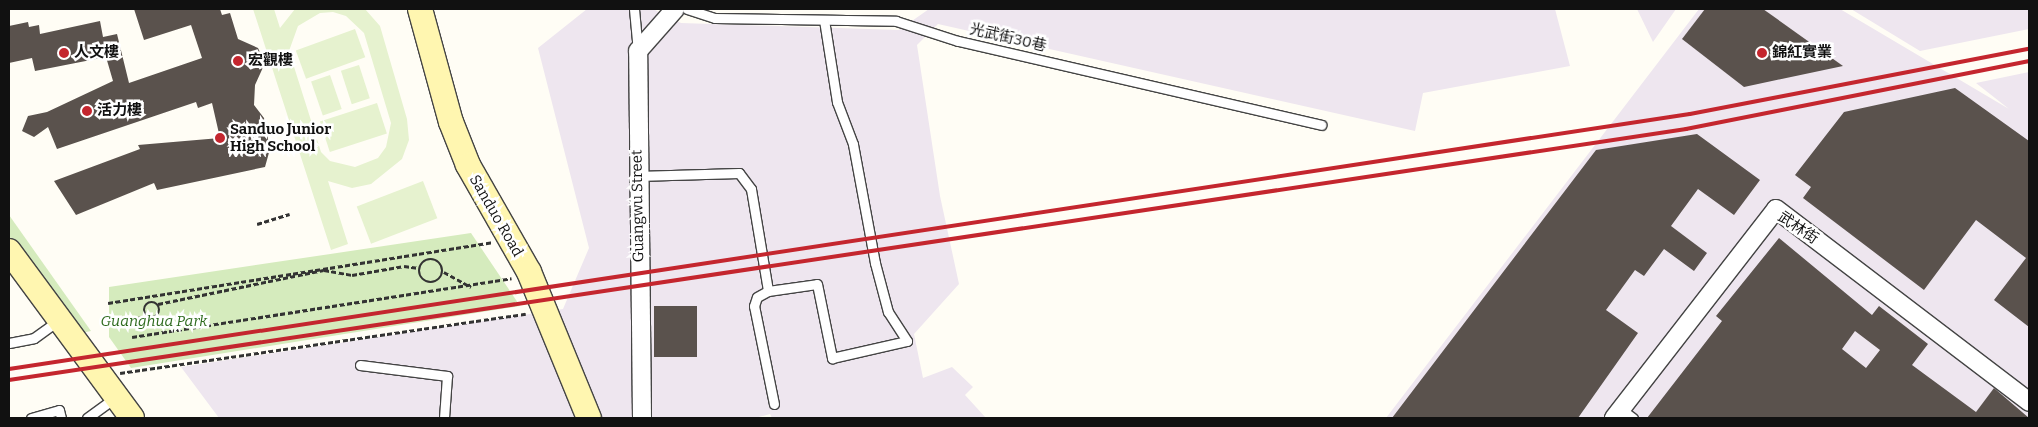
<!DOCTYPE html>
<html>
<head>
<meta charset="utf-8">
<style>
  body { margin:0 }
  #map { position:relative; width:2038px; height:427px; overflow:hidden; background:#fffdf5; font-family:Bitter,"Noto Sans TC",serif }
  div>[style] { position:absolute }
  .industrial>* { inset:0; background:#eee6ef }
  .green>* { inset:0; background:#d5ebbd }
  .pitch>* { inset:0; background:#e6f2cf; transform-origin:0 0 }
  .building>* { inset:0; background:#5a524d; transform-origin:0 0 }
  .path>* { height:2.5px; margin-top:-1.25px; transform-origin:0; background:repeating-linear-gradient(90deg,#333 0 5px,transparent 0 7.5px) }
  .path>.ring { margin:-1.25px; padding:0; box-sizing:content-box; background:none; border:2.5px solid #333; border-radius:50% }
  .roads { filter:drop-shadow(1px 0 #444) drop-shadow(-1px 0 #444) drop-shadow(0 1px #444) drop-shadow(0 -1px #444) }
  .lane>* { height:9px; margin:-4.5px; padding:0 4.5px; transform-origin:4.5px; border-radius:4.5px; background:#fff }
  .street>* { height:18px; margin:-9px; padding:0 9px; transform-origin:9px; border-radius:9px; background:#fff }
  .secondary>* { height:24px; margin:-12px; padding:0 12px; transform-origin:12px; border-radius:12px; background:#fff6b0 }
  .rail>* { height:4px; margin:-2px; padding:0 2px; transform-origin:2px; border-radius:2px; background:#c4262e }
  .dots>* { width:14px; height:14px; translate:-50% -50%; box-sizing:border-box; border:2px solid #fff; border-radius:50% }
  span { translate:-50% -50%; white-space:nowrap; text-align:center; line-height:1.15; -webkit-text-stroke:5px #fff; paint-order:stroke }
  .street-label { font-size:15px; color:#111 }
  .poi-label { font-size:15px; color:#111; font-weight:700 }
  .left { translate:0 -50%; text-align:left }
  .park-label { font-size:15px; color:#2f6b1f; font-style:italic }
  .frame { position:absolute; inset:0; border:10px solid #111; pointer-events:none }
</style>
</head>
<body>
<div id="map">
  <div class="industrial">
    <i style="clip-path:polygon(587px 9px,653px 9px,681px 23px,899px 30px,929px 9px,1555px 9px,1570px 66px,1423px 93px,1415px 131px,938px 24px,917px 45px,940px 196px,959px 284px,914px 334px,923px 378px,952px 367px,973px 387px,965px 395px,986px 418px,772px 418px,770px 414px,755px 418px,219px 418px,181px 367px,563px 309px,589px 248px,538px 48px)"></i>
    <i style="clip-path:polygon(1637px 9px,1676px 9px,1653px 42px)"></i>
    <i style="clip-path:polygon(1699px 9px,1840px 9px,2009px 109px,1976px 83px,2029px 72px,2029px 418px,1386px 418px)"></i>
    <i style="clip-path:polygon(1851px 9px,2029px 9px,2029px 29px,1920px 51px)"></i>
  </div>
  <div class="green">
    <i style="clip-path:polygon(9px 215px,91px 331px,77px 334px,9px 237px)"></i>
    <i style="clip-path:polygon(471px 233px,520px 306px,131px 368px,109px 337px,109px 287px)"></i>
  </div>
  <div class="pitch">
    <i style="clip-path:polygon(evenodd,253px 9px,274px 9px,280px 28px,295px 9px,365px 9px,380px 26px,407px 119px,409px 140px,402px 159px,371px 184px,352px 188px,328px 181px,348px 244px,331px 250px,253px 9px,333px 12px,346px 16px,364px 33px,391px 123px,386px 147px,378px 158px,355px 167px,330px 161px,321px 152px,289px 51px,298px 26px,320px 13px,333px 12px)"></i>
    <i style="left:355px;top:29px;width:30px;height:63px;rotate:70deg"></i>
    <i style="left:359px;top:65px;width:35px;height:19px;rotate:72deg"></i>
    <i style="left:330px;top:75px;width:36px;height:20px;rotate:71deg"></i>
    <i style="left:377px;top:103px;width:32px;height:60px;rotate:72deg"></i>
    <i style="left:423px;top:181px;width:40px;height:71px;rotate:69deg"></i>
  </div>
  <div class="building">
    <i style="clip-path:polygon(134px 9px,220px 9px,222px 15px,230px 13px,238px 39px,258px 48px,265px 63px,255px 85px,254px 105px,264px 118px,270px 149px,265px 167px,157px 190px,154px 183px,76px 215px,54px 181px,140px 149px,138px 145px,220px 138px,212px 103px,198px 108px,196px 102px,57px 149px,48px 127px,34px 137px,22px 131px,28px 116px,47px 112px,113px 81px,106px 57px,35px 71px,32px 58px,9px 63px,9px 26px,28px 22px,29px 27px,39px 25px,40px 34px,100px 21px,103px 37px,117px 34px,129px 83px,202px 58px,191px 25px,144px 40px)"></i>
    <i style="clip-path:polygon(1705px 9px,1763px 9px,1843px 66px,1744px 87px,1682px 39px)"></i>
    <i style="clip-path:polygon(1955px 88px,2029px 141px,2029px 327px,1994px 300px,2026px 258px,1976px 220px,1924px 290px,1803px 198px,1811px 187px,1795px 175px,1844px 112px)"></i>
    <i style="clip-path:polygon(1697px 134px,1760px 180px,1734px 215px,1698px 189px,1671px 226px,1707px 253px,1694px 271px,1664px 249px,1644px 276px,1635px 270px,1606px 310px,1638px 333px,1578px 418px,1392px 418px,1596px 150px)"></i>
    <i style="clip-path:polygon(evenodd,1779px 238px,1872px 315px,1879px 306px,1928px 344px,1912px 365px,1976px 412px,1994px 388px,2029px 418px,1647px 418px,1722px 321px,1716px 316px,1779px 238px,1855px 331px,1880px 350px,1866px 368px,1842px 349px,1855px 331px)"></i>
    <i style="left:697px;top:306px;width:51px;height:43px;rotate:90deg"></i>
  </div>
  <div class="path">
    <i style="left:257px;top:224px;width:34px;rotate:-17deg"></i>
    <i class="ring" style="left:419px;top:259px;width:21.5px;height:21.5px"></i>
    <i style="left:444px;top:272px;width:31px;rotate:29deg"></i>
    <i class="ring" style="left:144px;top:302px;width:13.5px;height:13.5px"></i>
    <i style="left:108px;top:303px;width:389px;rotate:-9deg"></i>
    <i style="left:158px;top:304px;width:169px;rotate:-11.6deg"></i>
    <i style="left:324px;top:270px;width:28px;rotate:10deg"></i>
    <i style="left:352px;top:275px;width:53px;rotate:-9.8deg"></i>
    <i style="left:404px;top:266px;width:15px;rotate:8deg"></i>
    <i style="left:122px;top:321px;width:25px;rotate:-11deg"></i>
    <i style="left:132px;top:337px;width:384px;rotate:-8.8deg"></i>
    <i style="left:120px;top:373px;width:410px;rotate:-8.3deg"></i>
  </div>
  <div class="roads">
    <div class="lane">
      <i style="left:634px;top:9px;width:42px;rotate:84.6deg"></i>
      <i style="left:687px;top:9px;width:29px;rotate:18deg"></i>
      <i style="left:715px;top:18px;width:181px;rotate:0.9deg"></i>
      <i style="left:896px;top:21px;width:65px;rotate:17.9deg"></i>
      <i style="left:958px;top:41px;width:373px;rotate:13deg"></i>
      <i style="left:637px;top:176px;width:102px;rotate:-1.7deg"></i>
      <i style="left:739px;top:173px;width:20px;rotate:53deg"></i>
      <i style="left:751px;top:189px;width:103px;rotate:80.5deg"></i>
      <i style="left:9px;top:343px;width:25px;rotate:-11deg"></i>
      <i style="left:34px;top:338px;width:31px;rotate:-36deg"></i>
      <i style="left:360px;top:365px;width:88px;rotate:7.2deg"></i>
      <i style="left:447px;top:376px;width:42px;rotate:94.1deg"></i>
      <i style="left:774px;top:404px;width:100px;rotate:-101.5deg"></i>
      <i style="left:754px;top:306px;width:9px;rotate:-72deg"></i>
      <i style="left:757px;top:297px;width:13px;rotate:-29deg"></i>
      <i style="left:768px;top:291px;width:49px;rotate:-8.1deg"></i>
      <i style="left:817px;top:284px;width:76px;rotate:78.5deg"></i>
      <i style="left:832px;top:358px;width:77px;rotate:-12.8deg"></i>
      <i style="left:907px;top:341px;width:35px;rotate:-123deg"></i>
      <i style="left:888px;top:312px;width:51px;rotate:-104.9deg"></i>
      <i style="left:875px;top:263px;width:121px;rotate:-100.5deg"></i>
      <i style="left:853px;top:144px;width:45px;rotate:-110.9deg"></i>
      <i style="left:837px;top:102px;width:83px;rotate:-99deg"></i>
      <i style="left:1621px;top:409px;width:15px;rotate:37deg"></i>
      <i style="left:31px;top:418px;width:29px;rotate:-16deg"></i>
      <i style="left:59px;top:410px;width:8px;rotate:76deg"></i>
      <i style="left:87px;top:418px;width:34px;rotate:-36deg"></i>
    </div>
    <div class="street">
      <i style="left:642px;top:418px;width:367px;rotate:-90.6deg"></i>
      <i style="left:638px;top:51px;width:56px;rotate:-48.6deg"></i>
      <i style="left:1614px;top:418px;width:264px;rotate:-52.2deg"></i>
      <i style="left:1776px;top:209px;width:318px;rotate:37.3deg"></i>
    </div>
    <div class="secondary">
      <i style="left:420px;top:9px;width:117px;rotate:74.7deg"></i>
      <i style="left:451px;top:122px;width:46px;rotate:68.4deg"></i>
      <i style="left:468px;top:165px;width:123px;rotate:60.3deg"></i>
      <i style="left:529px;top:272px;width:158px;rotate:67.7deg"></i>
      <i style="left:9px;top:251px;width:207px;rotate:53.6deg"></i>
    </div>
  </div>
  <div class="rail">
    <i style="left:9px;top:369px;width:1700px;rotate:-8.63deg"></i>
    <i style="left:1690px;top:114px;width:345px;rotate:-10.9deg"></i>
    <i style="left:9px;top:380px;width:1696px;rotate:-8.51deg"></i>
    <i style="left:1686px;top:129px;width:350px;rotate:-11.2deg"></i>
  </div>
  <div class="dots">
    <i style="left:64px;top:53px;background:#c4262e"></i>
    <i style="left:1762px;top:53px;background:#c4262e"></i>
    <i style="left:238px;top:61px;background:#c4262e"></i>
    <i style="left:87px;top:111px;background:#c4262e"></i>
    <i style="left:220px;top:138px;background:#c4262e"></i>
  </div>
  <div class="street-label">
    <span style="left:1008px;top:38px;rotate:13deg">光武街30巷</span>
    <span style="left:638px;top:206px;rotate:-91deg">Guangwu Street</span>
    <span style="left:496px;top:216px;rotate:60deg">Sanduo Road</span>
    <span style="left:1798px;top:228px;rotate:34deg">武林街</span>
  </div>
  <div class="poi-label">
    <span class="left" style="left:74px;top:53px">人文樓</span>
    <span class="left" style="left:1772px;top:53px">錦紅實業</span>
    <span class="left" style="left:248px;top:61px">宏觀樓</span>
    <span class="left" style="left:97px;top:111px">活力樓</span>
    <span class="left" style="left:230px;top:138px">Sanduo Junior<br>High School</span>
  </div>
  <div class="park-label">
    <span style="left:154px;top:322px">Guanghua Park</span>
  </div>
  <div class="frame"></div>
</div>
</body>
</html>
